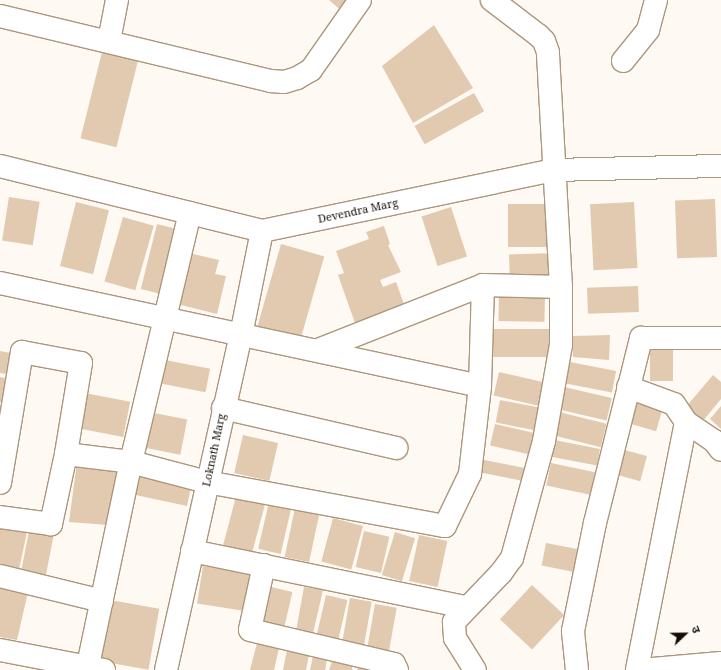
<!DOCTYPE html>
<html>
<head>
<meta charset="utf-8">
<style>
  body { margin:0 }
  #map { position:relative; width:721px; height:670px; overflow:hidden; background:#fef9f3; font-family:"Noto Serif","Noto Sans Devanagari",serif }
  div>[style] { position:absolute }
  .building>* { inset:0; background:#e1caaf; transform-origin:0 0 }
  .roads { filter:drop-shadow(1px 0 #ac967c) drop-shadow(-1px 0 #ac967c) drop-shadow(0 1px #ac967c) drop-shadow(0 -1px #ac967c) }
  .minor>* { height:22px; margin:-11px; padding:0 11px; transform-origin:11px; border-radius:11px; background:#fff }
  span { translate:-50% -50%; white-space:nowrap; text-align:center; line-height:1.15; -webkit-text-stroke:3px #fff; paint-order:stroke }
  .street-label { font-size:11px; color:#150d05 }
  .north { position:absolute; left:665px; top:614px; width:40px; height:40px; -webkit-text-stroke:3px #fff; paint-order:stroke; rotate:68deg; font-size:11px; font-weight:700; line-height:16px; text-align:center; color:#150d05 }
  .north::after { content:''; display:block; margin:auto; width:14px; height:18px; background:#150d05; clip-path:polygon(50% 0,100% 100%,50% 72%,0 100%) }
</style>
</head>
<body>
<div id="map">
  <div class="building">
    <i style="clip-path:polygon(329px 0,353px 0,343px 12px)"></i>
    <i style="clip-path:polygon(434px 25px,473px 88px,413px 123px,382px 66px)"></i>
    <i style="left:103px;top:48px;width:37px;height:93px;rotate:14deg"></i>
    <i style="left:474px;top:93px;width:21px;height:68px;rotate:61deg"></i>
    <i style="left:9px;top:197px;width:31px;height:44px;rotate:9deg"></i>
    <i style="left:715px;top:199px;width:58px;height:40px;rotate:88deg"></i>
    <i style="left:76px;top:202px;width:34px;height:66px;rotate:14deg"></i>
    <i style="left:634px;top:202px;width:66px;height:44px;rotate:87deg"></i>
    <i style="left:508px;top:204px;width:43px;height:43px"></i>
    <i style="left:451px;top:207px;width:52px;height:31px;rotate:72deg"></i>
    <i style="left:123px;top:217px;width:32px;height:67px;rotate:16deg"></i>
    <i style="left:157px;top:224px;width:21px;height:67px;rotate:14deg"></i>
    <i style="clip-path:polygon(384px 226px,390px 244px,388px 245px,401px 272px,380px 280px,383px 287px,396px 282px,404px 304px,355px 323px,338px 275px,344px 273px,336px 251px,369px 239px,366px 232px)"></i>
    <i style="left:281px;top:244px;width:45px;height:87px;rotate:16deg"></i>
    <i style="clip-path:polygon(189px 253px,219px 260px,215px 274px,226px 276px,217px 314px,177px 304px)"></i>
    <i style="left:554px;top:253px;width:27px;height:45px;rotate:88deg"></i>
    <i style="left:638px;top:286px;width:26px;height:51px;rotate:88deg"></i>
    <i style="left:499px;top:292px;width:46px;height:29px;rotate:1deg"></i>
    <i style="left:493px;top:329px;width:64px;height:28px"></i>
    <i style="clip-path:polygon(610px 335px,609px 360px,573px 357px,572px 336px)"></i>
    <i style="left:650px;top:346px;width:23px;height:35px"></i>
    <i style="clip-path:polygon(0 351px,10px 353px,6px 374px,0 373px)"></i>
    <i style="left:160px;top:359px;width:51px;height:24px;rotate:11deg"></i>
    <i style="left:570px;top:362px;width:47px;height:22px;rotate:11deg"></i>
    <i style="left:499px;top:372px;width:46px;height:24px;rotate:13deg"></i>
    <i style="clip-path:polygon(713px 375px,721px 382px,721px 399px,702px 422px,685px 408px)"></i>
    <i style="clip-path:polygon(0 377px,13px 380px,7px 404px,0 402px)"></i>
    <i style="left:564px;top:387px;width:49px;height:23px;rotate:13deg"></i>
    <i style="left:85px;top:393px;width:46px;height:36px;rotate:11deg"></i>
    <i style="left:500px;top:400px;width:41px;height:23px;rotate:11deg"></i>
    <i style="left:638px;top:400px;width:26px;height:25px;rotate:16deg"></i>
    <i style="clip-path:polygon(721px 406px,721px 429px,710px 419px)"></i>
    <i style="left:144px;top:411px;width:44px;height:36px;rotate:11deg"></i>
    <i style="left:559px;top:412px;width:49px;height:24px;rotate:14deg"></i>
    <i style="left:495px;top:424px;width:45px;height:22px;rotate:13deg"></i>
    <i style="left:243px;top:435px;width:36px;height:39px;rotate:13deg"></i>
    <i style="left:549px;top:439px;width:52px;height:17px;rotate:11deg"></i>
    <i style="left:617px;top:448px;width:31px;height:26px;rotate:15deg"></i>
    <i style="left:479px;top:459px;width:52px;height:13px;rotate:11deg"></i>
    <i style="clip-path:polygon(77px 462px,123px 471px,108px 525px,69px 522px)"></i>
    <i style="left:551px;top:463px;width:45px;height:23px;rotate:12deg"></i>
    <i style="left:138px;top:472px;width:55px;height:23px;rotate:12deg"></i>
    <i style="left:237px;top:493px;width:30px;height:55px;rotate:15deg"></i>
    <i style="left:269px;top:502px;width:23px;height:48px;rotate:13deg"></i>
    <i style="left:295px;top:508px;width:25px;height:50px;rotate:12deg"></i>
    <i style="left:333px;top:518px;width:31px;height:45px;rotate:15deg"></i>
    <i style="clip-path:polygon(0 526px,27px 532px,17px 579px,0 575px)"></i>
    <i style="left:29px;top:531px;width:25px;height:50px;rotate:11deg"></i>
    <i style="left:364px;top:531px;width:26px;height:37px;rotate:13deg"></i>
    <i style="left:395px;top:532px;width:21px;height:45px;rotate:17deg"></i>
    <i style="left:419px;top:535px;width:29px;height:47px;rotate:12deg"></i>
    <i style="left:546px;top:543px;width:37px;height:23px;rotate:11deg"></i>
    <i style="left:203px;top:566px;width:50px;height:38px;rotate:9deg"></i>
    <i style="left:532px;top:585px;width:44px;height:47px;rotate:43deg"></i>
    <i style="clip-path:polygon(0 586px,28px 592px,17px 640px,0 637px)"></i>
    <i style="left:271px;top:587px;width:22px;height:43px;rotate:13deg"></i>
    <i style="clip-path:polygon(304px 587px,323px 590px,311px 642px,295px 637px)"></i>
    <i style="left:326px;top:595px;width:22px;height:47px;rotate:13deg"></i>
    <i style="left:350px;top:598px;width:22px;height:48px;rotate:10deg"></i>
    <i style="left:110px;top:600px;width:50px;height:62px;rotate:10deg"></i>
    <i style="left:375px;top:604px;width:22px;height:47px;rotate:10deg"></i>
    <i style="clip-path:polygon(257px 643px,279px 648px,274px 670px,250px 670px)"></i>
    <i style="clip-path:polygon(287px 650px,309px 655px,306px 670px,283px 670px)"></i>
    <i style="clip-path:polygon(313px 656px,327px 659px,325px 670px,310px 670px)"></i>
    <i style="clip-path:polygon(332px 661px,352px 666px,352px 670px,329px 670px)"></i>
    <i style="clip-path:polygon(359px 665px,374px 670px,357px 670px)"></i>
  </div>
  <div class="roads">
    <div class="minor">
      <i style="left:0;top:16px;width:279px;rotate:13.5deg"></i>
      <i style="left:271px;top:81px;width:13px;rotate:4deg"></i>
      <i style="left:284px;top:82px;width:14px;rotate:-17deg"></i>
      <i style="left:297px;top:78px;width:16px;rotate:-30deg"></i>
      <i style="left:311px;top:70px;width:85px;rotate:-55deg"></i>
      <i style="left:109px;top:41px;width:42px;rotate:-79deg"></i>
      <i style="left:623px;top:61px;width:40px;rotate:-51deg"></i>
      <i style="left:648px;top:30px;width:31px;rotate:-75deg"></i>
      <i style="left:0;top:166px;width:270px;rotate:13.9deg"></i>
      <i style="left:262px;top:231px;width:298px;rotate:-11.8deg"></i>
      <i style="left:554px;top:170px;width:167px;rotate:-1.4deg"></i>
      <i style="left:0;top:283px;width:491px;rotate:12.1deg"></i>
      <i style="left:318px;top:350px;width:177px;rotate:-21.5deg"></i>
      <i style="left:628px;top:387px;width:49px;rotate:20.3deg"></i>
      <i style="left:674px;top:404px;width:22px;rotate:56deg"></i>
      <i style="left:686px;top:422px;width:253px;rotate:101.2deg"></i>
      <i style="left:223px;top:408px;width:178px;rotate:13deg"></i>
      <i style="left:686px;top:422px;width:34px;rotate:34deg"></i>
      <i style="left:714px;top:441px;width:11px;rotate:52deg"></i>
      <i style="left:66px;top:454px;width:65px;rotate:7deg"></i>
      <i style="left:131px;top:462px;width:79px;rotate:14.7deg"></i>
      <i style="left:207px;top:482px;width:242px;rotate:10.5deg"></i>
      <i style="left:445px;top:526px;width:58px;rotate:-64.3deg"></i>
      <i style="left:470px;top:474px;width:89px;rotate:-83.5deg"></i>
      <i style="left:480px;top:386px;width:101px;rotate:-88.3deg"></i>
      <i style="left:483px;top:285px;width:78px;rotate:1.5deg"></i>
      <i style="left:0;top:483px;width:133px;rotate:-80.5deg"></i>
      <i style="left:22px;top:352px;width:60px;rotate:10.6deg"></i>
      <i style="left:81px;top:363px;width:92px;rotate:99.4deg"></i>
      <i style="left:66px;top:454px;width:72px;rotate:102.1deg"></i>
      <i style="left:51px;top:524px;width:51px;rotate:-172.2deg"></i>
      <i style="left:192px;top:551px;width:280px;rotate:11.6deg"></i>
      <i style="left:264px;top:565px;width:66px;rotate:102.2deg"></i>
      <i style="left:250px;top:630px;width:148px;rotate:13.3deg"></i>
      <i style="left:394px;top:664px;width:7px;rotate:63deg"></i>
      <i style="left:0;top:576px;width:105px;rotate:13.8deg"></i>
      <i style="left:0;top:650px;width:106px;rotate:10.9deg"></i>
      <i style="left:87px;top:670px;width:213px;rotate:-78.1deg"></i>
      <i style="left:131px;top:462px;width:256px;rotate:-76.7deg"></i>
      <i style="left:166px;top:670px;width:343px;rotate:-77.4deg"></i>
      <i style="left:241px;top:335px;width:106px;rotate:-78.6deg"></i>
      <i style="left:475px;top:670px;width:38px;rotate:-122deg"></i>
      <i style="left:455px;top:638px;width:16px;rotate:-94deg"></i>
      <i style="left:454px;top:622px;width:68px;rotate:-46.2deg"></i>
      <i style="left:501px;top:573px;width:19px;rotate:-54deg"></i>
      <i style="left:512px;top:558px;width:121px;rotate:-74.7deg"></i>
      <i style="left:544px;top:441px;width:97px;rotate:-80deg"></i>
      <i style="left:561px;top:345px;width:58px;rotate:-90deg"></i>
      <i style="left:561px;top:287px;width:235px;rotate:-93.2deg"></i>
      <i style="left:548px;top:52px;width:12px;rotate:-110deg"></i>
      <i style="left:544px;top:41px;width:8px;rotate:-135deg"></i>
      <i style="left:538px;top:35px;width:58px;rotate:-142.7deg"></i>
      <i style="left:577px;top:670px;width:39px;rotate:-96deg"></i>
      <i style="left:573px;top:631px;width:110px;rotate:-78.5deg"></i>
      <i style="left:595px;top:523px;width:191px;rotate:-76deg"></i>
      <i style="left:641px;top:338px;width:80px"></i>
      <i style="left:641px;top:670px;width:80px;rotate:-5deg"></i>
    </div>
  </div>
  <div class="street-label">
    <span style="left:358px;top:211px;rotate:-12deg">Devendra Marg</span>
    <span style="left:214px;top:450px;rotate:-78deg">Loknath Marg</span>
  </div>
  <div class="north">उ</div>
</div>
</body>
</html>
